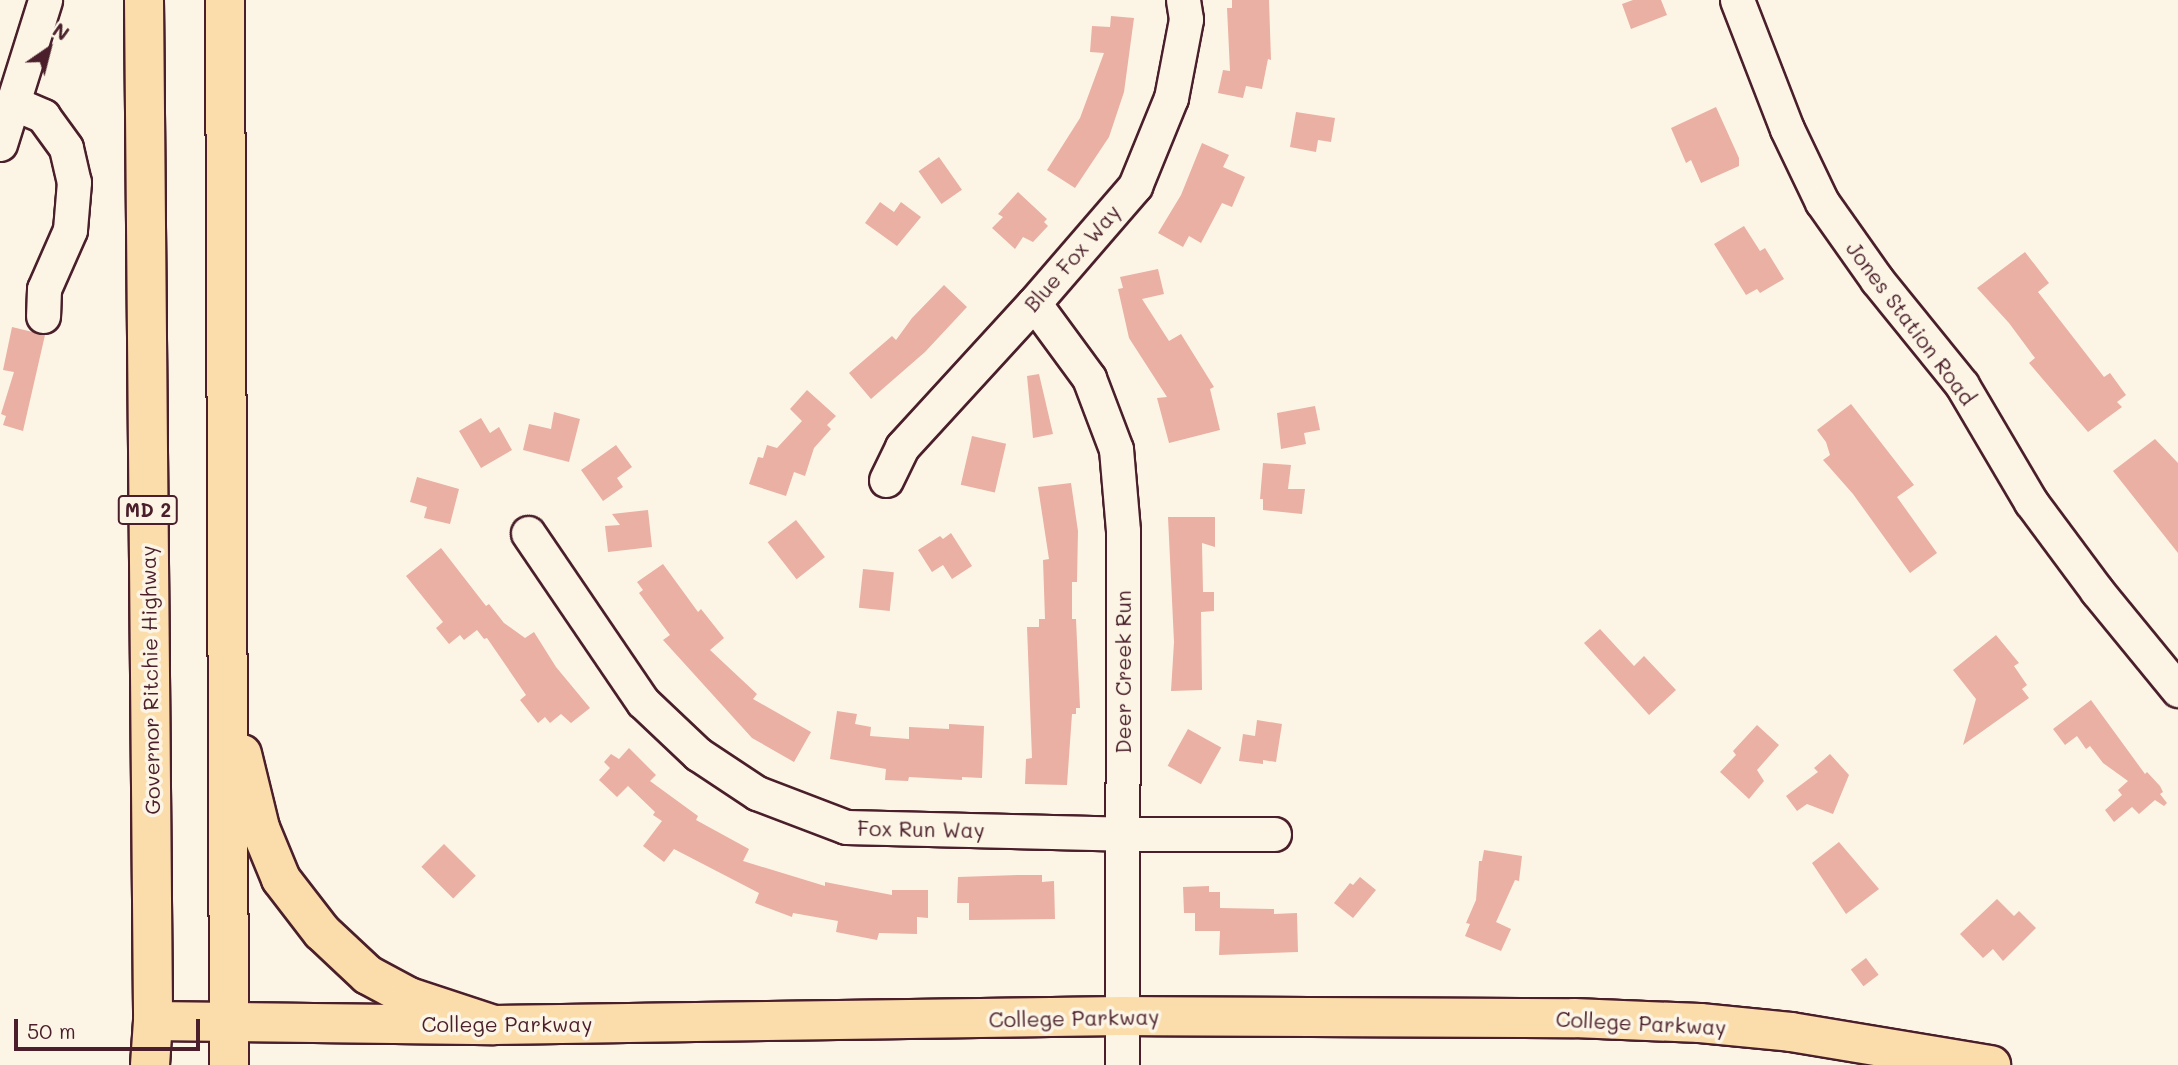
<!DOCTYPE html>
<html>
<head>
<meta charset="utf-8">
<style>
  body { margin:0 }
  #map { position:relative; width:2178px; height:1065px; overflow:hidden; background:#fcf5e5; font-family:Mali,sans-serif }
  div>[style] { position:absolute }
  .building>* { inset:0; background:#e9b0a3; transform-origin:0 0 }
  .roads { filter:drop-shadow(2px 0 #4a1f2b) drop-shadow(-2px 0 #4a1f2b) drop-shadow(0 2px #4a1f2b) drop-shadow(0 -2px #4a1f2b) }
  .minor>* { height:33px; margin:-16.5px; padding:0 16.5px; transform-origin:16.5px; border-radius:16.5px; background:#fcf5e5 }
  .major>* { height:38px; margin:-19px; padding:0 19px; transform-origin:19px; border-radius:19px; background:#fbddab }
  .highway>* { height:38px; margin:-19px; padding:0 19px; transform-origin:19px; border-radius:19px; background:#fbddab }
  span { translate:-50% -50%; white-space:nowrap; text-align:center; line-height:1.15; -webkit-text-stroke:7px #fcf5e5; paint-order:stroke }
  .shield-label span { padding:2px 5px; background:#fcf5e5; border:2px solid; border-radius:5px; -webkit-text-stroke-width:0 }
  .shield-label { font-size:19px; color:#4a1f2b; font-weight:700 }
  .street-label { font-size:21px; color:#4a1f2b }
  .north { position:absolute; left:14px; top:14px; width:70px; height:70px; -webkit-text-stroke:5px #fcf5e5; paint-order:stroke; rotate:35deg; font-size:19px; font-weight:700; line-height:28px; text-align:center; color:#4a1f2b }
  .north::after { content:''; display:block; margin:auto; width:24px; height:32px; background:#4a1f2b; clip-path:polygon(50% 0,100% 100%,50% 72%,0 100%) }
  .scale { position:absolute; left:14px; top:1019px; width:186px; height:32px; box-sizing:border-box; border:4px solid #4a1f2b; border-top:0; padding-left:9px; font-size:21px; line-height:24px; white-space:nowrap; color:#4a1f2b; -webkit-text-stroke:5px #fcf5e5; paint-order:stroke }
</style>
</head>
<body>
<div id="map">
  <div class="building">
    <i style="clip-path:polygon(1232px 0,1269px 0,1271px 60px,1268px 59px,1262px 89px,1246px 86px,1243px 98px,1218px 93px,1223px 70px,1230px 71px,1227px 8px,1232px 8px)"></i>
    <i style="clip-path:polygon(1633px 0,1661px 0,1667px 15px,1631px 29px,1622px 4px)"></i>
    <i style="clip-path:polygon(1111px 16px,1134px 18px,1124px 92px,1109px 137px,1075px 188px,1047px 170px,1080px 118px,1104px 53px,1090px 52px,1092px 26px,1110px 27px)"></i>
    <i style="clip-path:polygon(1716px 107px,1739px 158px,1739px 166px,1701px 183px,1691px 160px,1686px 163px,1671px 128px)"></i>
    <i style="clip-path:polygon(1296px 112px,1335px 118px,1331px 142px,1318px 140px,1316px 152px,1290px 147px)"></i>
    <i style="clip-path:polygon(1202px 143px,1229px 155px,1223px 167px,1245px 177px,1232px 207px,1222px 203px,1201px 243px,1189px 236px,1183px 247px,1158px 233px,1181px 195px)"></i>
    <i style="left:939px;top:157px;width:40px;height:25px;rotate:55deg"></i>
    <i style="clip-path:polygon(1018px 192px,1047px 219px,1044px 222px,1048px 226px,1033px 242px,1023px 237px,1015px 249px,992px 228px,1003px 217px,998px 214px)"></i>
    <i style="clip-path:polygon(880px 202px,894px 212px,901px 202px,921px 217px,897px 246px,865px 223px)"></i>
    <i style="clip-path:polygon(1744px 226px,1760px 251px,1765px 248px,1784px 279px,1760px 293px,1757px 289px,1746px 295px,1714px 244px)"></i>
    <i style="clip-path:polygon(2025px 252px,2049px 283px,2038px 292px,2104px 377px,2110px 373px,2126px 395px,2117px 402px,2122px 407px,2088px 432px,2029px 363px,2035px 358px,2009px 323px,1977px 288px)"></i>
    <i style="clip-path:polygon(1158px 269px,1164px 294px,1142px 299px,1169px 341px,1181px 334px,1214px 387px,1210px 389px,1220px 430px,1169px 443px,1157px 398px,1167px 397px,1129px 338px,1118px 289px,1123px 288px,1120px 277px)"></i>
    <i style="clip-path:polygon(944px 285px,967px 307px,925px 352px,871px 399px,849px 373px,892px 336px,896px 340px,912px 318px)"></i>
    <i style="clip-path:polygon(12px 327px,45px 335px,23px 431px,3px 425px,6px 416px,1px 414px,14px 372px,3px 370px)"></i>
    <i style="clip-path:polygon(1039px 374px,1053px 434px,1033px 438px,1027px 376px)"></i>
    <i style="clip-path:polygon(807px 390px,836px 416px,827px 425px,831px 429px,814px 448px,805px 476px,794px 472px,786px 496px,749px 484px,758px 457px,763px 458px,767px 445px,777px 448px,802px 421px,790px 409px)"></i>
    <i style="clip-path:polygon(1851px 404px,1914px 485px,1897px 497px,1937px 553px,1910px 573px,1853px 494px,1823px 460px,1830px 455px,1826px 442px,1817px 430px)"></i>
    <i style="clip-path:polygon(1315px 406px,1320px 430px,1304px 433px,1306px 444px,1281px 449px,1277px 413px)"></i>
    <i style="clip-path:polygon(554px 412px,580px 419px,569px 462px,523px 450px,529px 424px,551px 429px)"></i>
    <i style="clip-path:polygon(481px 418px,490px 433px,499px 427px,512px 450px,481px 468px,459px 431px)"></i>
    <i style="left:972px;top:436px;width:35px;height:50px;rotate:13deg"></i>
    <i style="clip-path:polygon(2155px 439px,2178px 463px,2178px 553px,2113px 471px)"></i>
    <i style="clip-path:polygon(616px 445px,632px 467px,617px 478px,623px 487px,603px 501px,581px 470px)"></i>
    <i style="clip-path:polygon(1263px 463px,1291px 465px,1288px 489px,1305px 489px,1302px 514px,1263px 510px,1263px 499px,1260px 499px)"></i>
    <i style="clip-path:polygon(417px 477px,459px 489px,450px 524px,424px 518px,427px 507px,410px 502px)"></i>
    <i style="clip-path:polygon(1071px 483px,1078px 531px,1077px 582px,1072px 582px,1072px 619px,1076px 619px,1080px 708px,1076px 708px,1076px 714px,1072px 714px,1067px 785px,1025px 784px,1026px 759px,1032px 758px,1027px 627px,1039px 627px,1039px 619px,1045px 619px,1043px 560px,1049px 559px,1038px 487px)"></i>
    <i style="clip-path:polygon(648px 510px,652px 547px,608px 552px,605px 526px,620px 525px,612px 514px)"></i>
    <i style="clip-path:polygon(1168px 517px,1215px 517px,1215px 547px,1202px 543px,1203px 592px,1214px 592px,1214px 611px,1201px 612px,1202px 690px,1171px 691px,1174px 642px)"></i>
    <i style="left:796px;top:520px;width:47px;height:36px;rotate:52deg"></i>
    <i style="clip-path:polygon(951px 533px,972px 566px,952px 579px,943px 565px,932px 572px,918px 550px,940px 536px,943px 539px)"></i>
    <i style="clip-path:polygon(441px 548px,486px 606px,489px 604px,504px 623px,525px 638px,534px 632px,556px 667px,590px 708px,571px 723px,561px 714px,550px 723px,545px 717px,538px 723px,520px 700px,526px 695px,487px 638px,484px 639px,477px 630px,464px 640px,460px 635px,449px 644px,436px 628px,443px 622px,406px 576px)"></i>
    <i style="clip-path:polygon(663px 564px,698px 612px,701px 609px,724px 638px,710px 650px,757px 694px,753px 699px,811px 732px,794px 762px,752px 738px,663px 640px,670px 635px,639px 593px,643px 590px,637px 582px)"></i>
    <i style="left:863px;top:569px;width:31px;height:39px;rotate:6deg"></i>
    <i style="clip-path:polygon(1600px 629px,1634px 666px,1644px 656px,1676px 690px,1649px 715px,1584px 643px)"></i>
    <i style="clip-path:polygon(1996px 635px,2019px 663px,2014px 666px,2027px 685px,2022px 689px,2029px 698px,1963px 745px,1976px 699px,1953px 670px)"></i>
    <i style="clip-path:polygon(2091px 700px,2145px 774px,2147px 772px,2160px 786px,2163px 792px,2160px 794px,2167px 803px,2164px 806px,2155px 800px,2139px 814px,2132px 807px,2114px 822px,2105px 810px,2122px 795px,2118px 790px,2128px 781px,2103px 763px,2090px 746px,2086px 749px,2077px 736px,2065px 745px,2053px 729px)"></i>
    <i style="clip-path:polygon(837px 711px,857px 714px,855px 724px,871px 727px,870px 736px,909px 739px,909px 727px,949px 729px,949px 724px,984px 726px,982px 778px,962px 777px,962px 780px,909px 777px,908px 781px,885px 780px,886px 769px,830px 759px)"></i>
    <i style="clip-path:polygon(1257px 720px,1282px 724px,1276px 762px,1263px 760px,1263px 764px,1239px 761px,1243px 734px,1255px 736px)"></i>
    <i style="clip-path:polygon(1757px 725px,1779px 745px,1757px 770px,1764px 781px,1749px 799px,1720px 772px,1736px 755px,1733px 751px)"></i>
    <i style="left:1188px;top:729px;width:38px;height:42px;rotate:29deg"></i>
    <i style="clip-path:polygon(629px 748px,656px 775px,650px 781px,698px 816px,696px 820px,749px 849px,743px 861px,825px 886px,825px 882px,892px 895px,892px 890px,928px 890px,928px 918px,917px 917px,917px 934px,879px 933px,877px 940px,836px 932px,838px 921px,793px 913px,792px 917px,755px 903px,759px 893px,674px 849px,664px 862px,643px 846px,662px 821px,653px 815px,655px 812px,628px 786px,617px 797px,599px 780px,610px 768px,604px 762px,611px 754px,619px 759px)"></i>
    <i style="clip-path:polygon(1830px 754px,1849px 775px,1833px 814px,1807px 804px,1797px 811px,1786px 796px,1818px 772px,1814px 768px)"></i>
    <i style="clip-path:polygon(1839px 842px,1879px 889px,1846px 914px,1812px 863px)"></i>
    <i style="left:444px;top:844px;width:45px;height:32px;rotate:45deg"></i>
    <i style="clip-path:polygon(1484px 850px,1522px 856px,1519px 881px,1515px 880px,1496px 922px,1511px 929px,1501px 951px,1465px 936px,1470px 924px,1466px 923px,1476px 900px,1479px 861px,1482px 861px)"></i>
    <i style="clip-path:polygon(1018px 875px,1042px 875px,1042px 882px,1054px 881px,1055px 919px,969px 920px,969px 903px,957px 903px,958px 877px)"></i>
    <i style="clip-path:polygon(1360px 877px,1376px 890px,1353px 918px,1334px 903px,1350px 883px,1353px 885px)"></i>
    <i style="clip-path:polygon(1209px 886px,1209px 892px,1220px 892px,1220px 908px,1274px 909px,1274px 914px,1297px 913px,1298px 952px,1219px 955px,1220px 931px,1195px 931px,1195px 913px,1184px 913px,1183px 887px)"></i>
    <i style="clip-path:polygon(1997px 899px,2014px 916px,2019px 911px,2036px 928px,2003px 961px,1993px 949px,1983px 958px,1960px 934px)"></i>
    <i style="left:1866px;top:958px;width:21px;height:19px;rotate:53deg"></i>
  </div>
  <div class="roads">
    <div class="minor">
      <i style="left:1737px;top:0;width:138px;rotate:68.8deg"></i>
      <i style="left:1787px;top:129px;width:81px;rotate:64.4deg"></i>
      <i style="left:1822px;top:202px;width:95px;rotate:54.8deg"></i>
      <i style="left:1877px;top:280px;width:135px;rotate:51deg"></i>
      <i style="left:1962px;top:385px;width:136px;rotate:59.5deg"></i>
      <i style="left:2031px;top:502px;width:111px;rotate:53.4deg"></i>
      <i style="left:2097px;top:591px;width:128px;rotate:50.7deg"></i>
      <i style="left:13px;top:103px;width:33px;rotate:23deg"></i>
      <i style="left:43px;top:116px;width:39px;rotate:54deg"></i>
      <i style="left:66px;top:148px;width:35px;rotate:77deg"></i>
      <i style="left:74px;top:182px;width:48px;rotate:94.8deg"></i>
      <i style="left:70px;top:230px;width:64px;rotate:113.8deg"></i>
      <i style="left:44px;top:289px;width:27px;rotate:92deg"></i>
      <i style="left:0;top:144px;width:151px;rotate:-72.6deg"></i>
      <i style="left:1034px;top:303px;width:93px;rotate:53.7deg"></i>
      <i style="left:1089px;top:378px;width:76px;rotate:69.2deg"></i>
      <i style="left:1116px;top:449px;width:82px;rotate:85.1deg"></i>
      <i style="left:1123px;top:531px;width:534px;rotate:90.11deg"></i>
      <i style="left:886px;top:480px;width:37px;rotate:-64deg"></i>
      <i style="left:902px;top:447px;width:195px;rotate:-47.5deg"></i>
      <i style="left:1034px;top:303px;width:155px;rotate:-49.2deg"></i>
      <i style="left:1135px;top:186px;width:95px;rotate:-67.8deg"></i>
      <i style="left:1171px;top:98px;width:80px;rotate:-79.2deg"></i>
      <i style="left:1186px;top:19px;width:19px;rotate:-99deg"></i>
      <i style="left:528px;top:533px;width:204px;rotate:55.8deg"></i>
      <i style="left:643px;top:702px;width:76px;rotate:43.4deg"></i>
      <i style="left:698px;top:754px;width:71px;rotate:33.5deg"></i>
      <i style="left:757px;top:793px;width:95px;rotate:20.9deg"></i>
      <i style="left:846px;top:827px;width:278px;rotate:1.4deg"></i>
      <i style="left:1124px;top:834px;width:150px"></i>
    </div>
    <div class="major">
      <i style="left:153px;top:1021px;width:341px;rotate:0.7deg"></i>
      <i style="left:494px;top:1025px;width:628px;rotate:-0.82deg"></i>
      <i style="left:1122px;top:1016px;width:452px;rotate:0.3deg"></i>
      <i style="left:1574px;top:1018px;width:126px;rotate:2.3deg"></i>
      <i style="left:1700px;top:1023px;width:91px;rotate:5.6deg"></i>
      <i style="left:1791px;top:1032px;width:203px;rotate:9.4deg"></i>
    </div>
    <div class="highway">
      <i style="left:144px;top:0;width:1021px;rotate:89.49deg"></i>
      <i style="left:153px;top:1021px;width:44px;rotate:93.9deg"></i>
      <i style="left:225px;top:0;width:1065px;rotate:89.78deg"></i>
      <i style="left:242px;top:754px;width:76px;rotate:76.3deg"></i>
      <i style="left:260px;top:828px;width:55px;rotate:67.6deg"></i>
      <i style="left:281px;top:879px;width:67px;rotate:52.3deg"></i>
      <i style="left:322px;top:932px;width:63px;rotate:43.1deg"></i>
      <i style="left:368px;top:975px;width:47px;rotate:28.2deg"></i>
      <i style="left:409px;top:997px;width:89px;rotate:18.2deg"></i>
    </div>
  </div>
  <div class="shield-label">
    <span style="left:148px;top:510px">MD 2</span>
  </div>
  <div class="street-label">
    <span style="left:1072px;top:258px;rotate:-49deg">Blue Fox Way</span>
    <span style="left:1911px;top:323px;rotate:53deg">Jones Station Road</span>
    <span style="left:1123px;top:672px;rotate:-90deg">Deer Creek Run</span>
    <span style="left:150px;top:680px;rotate:-91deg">Governor Ritchie Highway</span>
    <span style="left:921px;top:829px;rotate:1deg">Fox Run Way</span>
    <span style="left:1074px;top:1018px;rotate:-1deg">College Parkway</span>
    <span style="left:1641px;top:1023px;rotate:3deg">College Parkway</span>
    <span style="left:507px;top:1024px">College Parkway</span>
  </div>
  <div class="north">N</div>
  <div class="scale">50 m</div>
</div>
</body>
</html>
